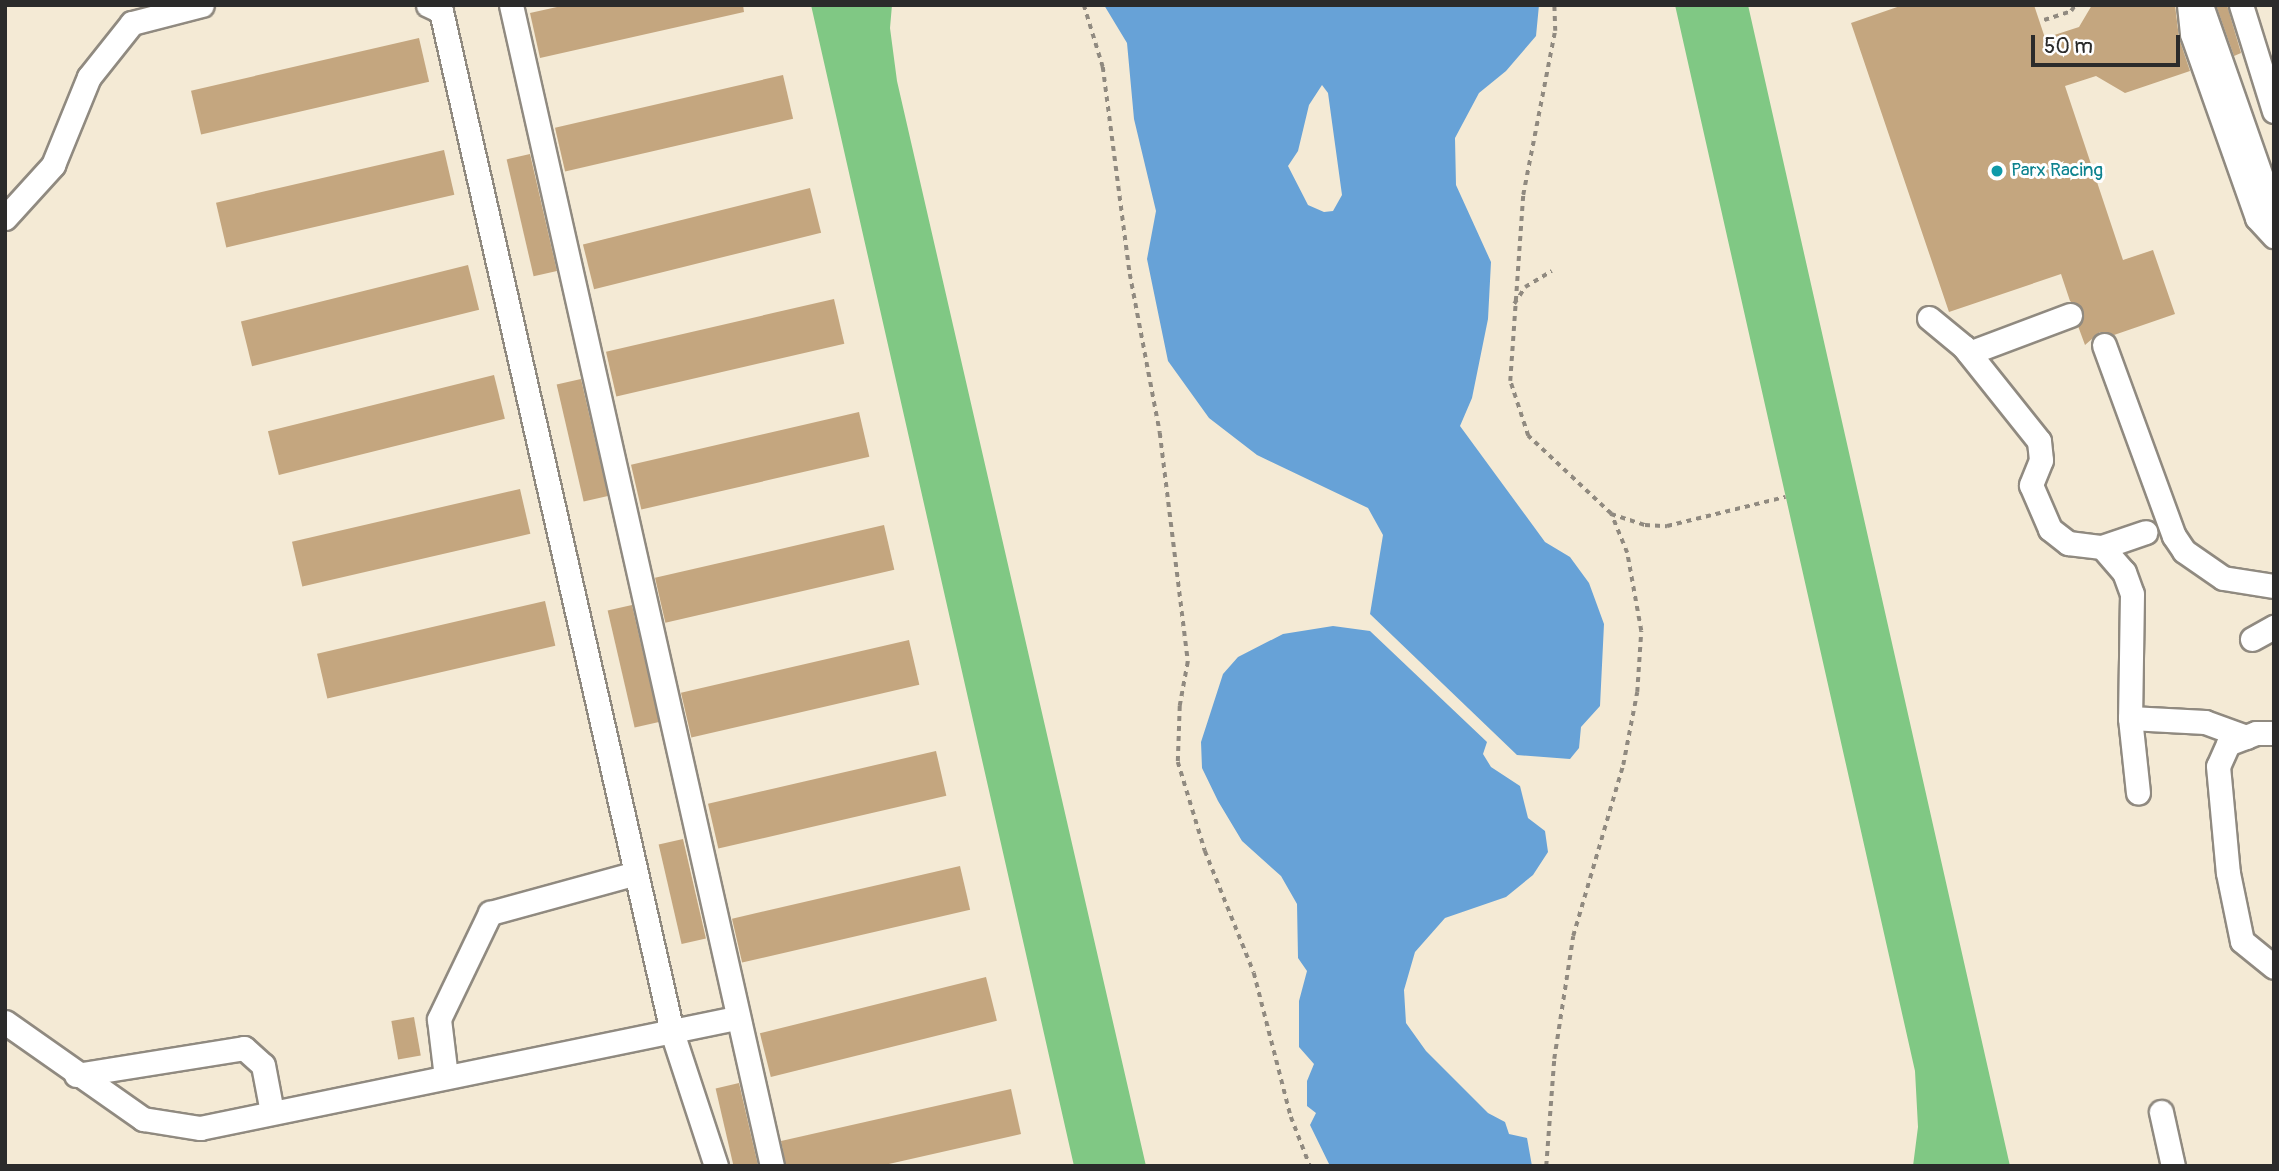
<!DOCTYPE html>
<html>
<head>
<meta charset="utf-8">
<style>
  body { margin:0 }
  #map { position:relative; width:2279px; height:1171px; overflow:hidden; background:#f4ead5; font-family:Pangolin,sans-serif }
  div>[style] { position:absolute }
  .green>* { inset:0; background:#80c884 }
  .water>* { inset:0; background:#67a2d7 }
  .building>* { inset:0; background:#c4a67f; transform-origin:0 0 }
  .path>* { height:3.5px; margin-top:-1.75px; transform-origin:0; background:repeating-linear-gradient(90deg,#908a80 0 5px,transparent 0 10px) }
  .roads { filter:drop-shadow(2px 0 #908a80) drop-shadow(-2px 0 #908a80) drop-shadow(0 2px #908a80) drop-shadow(0 -2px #908a80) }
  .minor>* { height:23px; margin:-11.5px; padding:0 11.5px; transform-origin:11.5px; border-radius:11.5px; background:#fff }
  .dots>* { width:19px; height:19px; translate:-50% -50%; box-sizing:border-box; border:4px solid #fff; border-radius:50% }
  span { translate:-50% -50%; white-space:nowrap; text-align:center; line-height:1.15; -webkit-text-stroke:6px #fff; paint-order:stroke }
  .culture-label { font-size:19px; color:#0d838f }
  .left { translate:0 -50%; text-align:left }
  .frame { position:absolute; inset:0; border:7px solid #2b2b2b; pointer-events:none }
  .scale { position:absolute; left:2031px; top:35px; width:149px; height:32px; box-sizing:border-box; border:4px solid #2b2b2b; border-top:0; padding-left:9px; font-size:21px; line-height:24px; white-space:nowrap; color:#2b2b2b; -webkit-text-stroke:5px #fff; paint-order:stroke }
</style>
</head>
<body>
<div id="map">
  <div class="green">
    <i style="clip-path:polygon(811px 5px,892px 5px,890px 28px,897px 81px,1146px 1166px,1074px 1166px)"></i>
    <i style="clip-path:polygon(1675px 5px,1748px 5px,2010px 1166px,1913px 1166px,1918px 1127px,1915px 1071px)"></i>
  </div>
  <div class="water">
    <i style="clip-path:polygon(evenodd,1104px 5px,1539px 5px,1536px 36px,1506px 71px,1479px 93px,1455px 138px,1456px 185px,1491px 262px,1488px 319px,1472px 398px,1460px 426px,1545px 542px,1570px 557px,1589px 583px,1604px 624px,1600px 706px,1581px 727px,1579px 748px,1570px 759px,1517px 755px,1370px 614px,1383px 535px,1368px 508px,1257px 455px,1209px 418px,1168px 361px,1147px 259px,1156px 211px,1134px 119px,1127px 43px,1104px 5px,1322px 85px,1328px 93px,1342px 195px,1333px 211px,1324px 212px,1308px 205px,1288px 166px,1298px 151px,1309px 105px,1322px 85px)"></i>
    <i style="clip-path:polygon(1333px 626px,1370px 631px,1487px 742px,1483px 754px,1491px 767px,1520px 786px,1528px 818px,1545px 831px,1548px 852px,1533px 875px,1506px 897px,1445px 918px,1415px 952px,1404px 990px,1406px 1023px,1426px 1051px,1488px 1113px,1505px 1122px,1509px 1134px,1527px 1138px,1532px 1166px,1330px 1166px,1310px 1125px,1316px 1113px,1307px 1106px,1307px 1081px,1314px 1064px,1299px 1047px,1299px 1001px,1307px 971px,1298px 958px,1297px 904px,1281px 876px,1242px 841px,1218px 801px,1202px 768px,1201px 742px,1223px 674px,1238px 657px,1283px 634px)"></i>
  </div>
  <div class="building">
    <i style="clip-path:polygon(566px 5px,743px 5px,744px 12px,540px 58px,530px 13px)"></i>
    <i style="clip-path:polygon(1903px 5px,2034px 5px,2045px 38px,2079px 27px,2092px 5px,2175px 5px,2179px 38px,2190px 71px,2125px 93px,2096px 76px,2065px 86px,2123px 260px,2153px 250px,2175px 314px,2114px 335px,2100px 332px,2085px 345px,2078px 326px,2083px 311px,2070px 301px,2061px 274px,1949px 312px,1851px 23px)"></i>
    <i style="clip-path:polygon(2216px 5px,2227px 5px,2241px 53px,2234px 56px)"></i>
    <i style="left:419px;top:38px;width:45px;height:234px;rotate:77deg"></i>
    <i style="left:783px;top:75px;width:45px;height:234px;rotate:77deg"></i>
    <i style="left:444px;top:150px;width:46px;height:234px;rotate:77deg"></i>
    <i style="left:530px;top:154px;width:120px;height:24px;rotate:77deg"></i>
    <i style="left:810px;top:188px;width:46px;height:234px;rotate:76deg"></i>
    <i style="left:468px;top:265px;width:46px;height:234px;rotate:76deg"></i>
    <i style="left:834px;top:299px;width:46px;height:234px;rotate:77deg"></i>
    <i style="left:494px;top:375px;width:45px;height:233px;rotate:76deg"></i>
    <i style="left:581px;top:379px;width:120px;height:25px;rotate:77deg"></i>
    <i style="left:859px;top:412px;width:46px;height:234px;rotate:77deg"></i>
    <i style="left:520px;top:489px;width:46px;height:234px;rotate:77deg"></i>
    <i style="left:884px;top:525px;width:46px;height:235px;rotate:77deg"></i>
    <i style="left:545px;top:601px;width:46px;height:234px;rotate:77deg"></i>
    <i style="left:632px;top:605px;width:120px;height:25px;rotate:77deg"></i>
    <i style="left:909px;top:640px;width:46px;height:234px;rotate:77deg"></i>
    <i style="left:936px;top:751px;width:46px;height:234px;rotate:77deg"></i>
    <i style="left:683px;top:839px;width:102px;height:25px;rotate:77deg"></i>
    <i style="left:960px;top:866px;width:45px;height:234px;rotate:77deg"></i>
    <i style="left:986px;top:977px;width:45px;height:233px;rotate:76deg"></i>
    <i style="left:414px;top:1017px;width:39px;height:23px;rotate:80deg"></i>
    <i style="left:739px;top:1083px;width:85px;height:24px;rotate:77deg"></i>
    <i style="clip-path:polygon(1011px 1089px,1021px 1134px,880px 1166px,786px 1166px,781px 1141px)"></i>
  </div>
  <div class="path">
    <i style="left:1084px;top:5px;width:65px;rotate:73deg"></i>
    <i style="left:1103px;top:67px;width:209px;rotate:82.6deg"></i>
    <i style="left:1130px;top:274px;width:162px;rotate:79.3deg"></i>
    <i style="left:1160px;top:433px;width:231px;rotate:83deg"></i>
    <i style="left:1188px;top:662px;width:45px;rotate:100.3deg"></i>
    <i style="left:1180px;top:706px;width:56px;rotate:92deg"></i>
    <i style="left:1178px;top:762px;width:93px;rotate:73.1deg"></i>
    <i style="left:1205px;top:851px;width:131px;rotate:68.1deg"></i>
    <i style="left:1254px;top:973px;width:149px;rotate:75.6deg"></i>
    <i style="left:1291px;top:1117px;width:53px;rotate:68.8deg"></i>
    <i style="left:2044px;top:20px;width:28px;rotate:-18deg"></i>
    <i style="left:2071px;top:11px;width:7px;rotate:-56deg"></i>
    <i style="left:1514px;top:304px;width:20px;rotate:-57deg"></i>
    <i style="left:1525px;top:287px;width:31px;rotate:-31deg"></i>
    <i style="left:1611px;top:514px;width:36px;rotate:18deg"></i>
    <i style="left:1645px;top:525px;width:22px;rotate:3deg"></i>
    <i style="left:1667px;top:526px;width:122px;rotate:-13.8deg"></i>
    <i style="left:1546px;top:1166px;width:107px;rotate:-85.7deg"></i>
    <i style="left:1554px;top:1059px;width:124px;rotate:-81.2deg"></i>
    <i style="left:1573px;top:936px;width:178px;rotate:-73.7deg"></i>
    <i style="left:1623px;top:765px;width:74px;rotate:-79.1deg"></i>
    <i style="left:1637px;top:692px;width:61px;rotate:-86.2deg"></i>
    <i style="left:1641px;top:631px;width:79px;rotate:-100.2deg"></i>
    <i style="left:1627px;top:553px;width:42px;rotate:-112.3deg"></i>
    <i style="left:1611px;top:514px;width:114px;rotate:-136.8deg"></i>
    <i style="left:1528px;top:436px;width:58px;rotate:-108.1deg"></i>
    <i style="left:1510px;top:381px;width:186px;rotate:-86deg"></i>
    <i style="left:1523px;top:195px;width:167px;rotate:-79deg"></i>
    <i style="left:1555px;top:31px;width:26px;rotate:-92deg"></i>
  </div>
  <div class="roads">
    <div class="minor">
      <i style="left:428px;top:5px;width:14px;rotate:25deg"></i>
      <i style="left:441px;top:11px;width:1047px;rotate:77.25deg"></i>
      <i style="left:672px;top:1032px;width:141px;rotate:71.8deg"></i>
      <i style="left:511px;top:5px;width:1190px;rotate:77.33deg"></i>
      <i style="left:2189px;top:5px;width:29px;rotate:84deg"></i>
      <i style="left:2192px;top:34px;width:195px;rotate:70.5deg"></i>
      <i style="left:2257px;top:218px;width:25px;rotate:47deg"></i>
      <i style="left:2201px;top:5px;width:221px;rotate:70.7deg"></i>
      <i style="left:2241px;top:5px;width:111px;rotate:72.7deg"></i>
      <i style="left:5px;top:218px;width:72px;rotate:-47.8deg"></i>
      <i style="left:53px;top:165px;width:95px;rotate:-67.8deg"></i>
      <i style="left:89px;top:77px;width:69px;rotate:-51.5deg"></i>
      <i style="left:132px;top:23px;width:72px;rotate:-14.4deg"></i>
      <i style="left:1929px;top:318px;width:45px;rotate:39.6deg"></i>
      <i style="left:1964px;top:347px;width:120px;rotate:51.4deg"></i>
      <i style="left:2039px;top:441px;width:19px;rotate:84deg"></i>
      <i style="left:2041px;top:460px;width:27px;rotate:112deg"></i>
      <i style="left:2031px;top:485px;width:48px;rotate:66.6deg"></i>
      <i style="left:2050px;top:529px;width:23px;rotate:38deg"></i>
      <i style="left:2068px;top:543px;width:34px;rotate:7deg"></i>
      <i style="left:2102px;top:547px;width:46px;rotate:-18.8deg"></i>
      <i style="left:2104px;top:345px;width:203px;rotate:69.9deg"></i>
      <i style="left:2174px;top:536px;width:18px;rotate:56deg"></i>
      <i style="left:2184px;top:551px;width:47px;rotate:34.7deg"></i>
      <i style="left:2223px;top:578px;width:52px;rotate:8.9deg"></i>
      <i style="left:1969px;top:353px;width:108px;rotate:-20.6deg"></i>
      <i style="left:2102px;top:547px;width:33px;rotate:49deg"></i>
      <i style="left:2124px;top:572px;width:23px;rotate:70deg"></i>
      <i style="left:2132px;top:594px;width:124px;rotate:90.9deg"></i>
      <i style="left:2130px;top:718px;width:75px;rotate:83.9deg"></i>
      <i style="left:2252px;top:639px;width:25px;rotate:-29deg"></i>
      <i style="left:2130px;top:718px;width:75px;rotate:3.1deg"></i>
      <i style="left:2205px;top:722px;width:44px;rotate:20.1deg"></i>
      <i style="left:2274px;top:733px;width:18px;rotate:180deg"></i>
      <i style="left:2256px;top:733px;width:30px;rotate:159deg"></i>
      <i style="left:2228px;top:744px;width:24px;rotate:114deg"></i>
      <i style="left:2218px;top:766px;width:107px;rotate:84.7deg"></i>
      <i style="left:2228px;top:873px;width:69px;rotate:78.4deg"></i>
      <i style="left:2242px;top:941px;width:41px;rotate:39.1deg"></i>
      <i style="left:5px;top:1022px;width:169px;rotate:35.1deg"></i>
      <i style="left:143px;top:1119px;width:58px;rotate:9deg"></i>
      <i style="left:200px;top:1128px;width:547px;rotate:-11.6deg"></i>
      <i style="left:76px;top:1075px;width:170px;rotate:-9.1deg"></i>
      <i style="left:244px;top:1048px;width:25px;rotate:42deg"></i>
      <i style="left:263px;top:1065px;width:48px;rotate:79.2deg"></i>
      <i style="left:446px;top:1077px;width:58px;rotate:-96.9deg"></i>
      <i style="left:439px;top:1019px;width:118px;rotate:-64.3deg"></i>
      <i style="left:490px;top:913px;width:151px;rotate:-15.3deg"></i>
      <i style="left:2161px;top:1112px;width:55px;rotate:77.5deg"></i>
    </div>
  </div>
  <div class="dots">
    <i style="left:1997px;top:171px;background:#0f9aa8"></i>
  </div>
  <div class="culture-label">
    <span class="left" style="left:2011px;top:171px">Parx Racing</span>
  </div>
  <div class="frame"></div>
  <div class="scale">50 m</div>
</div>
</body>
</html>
